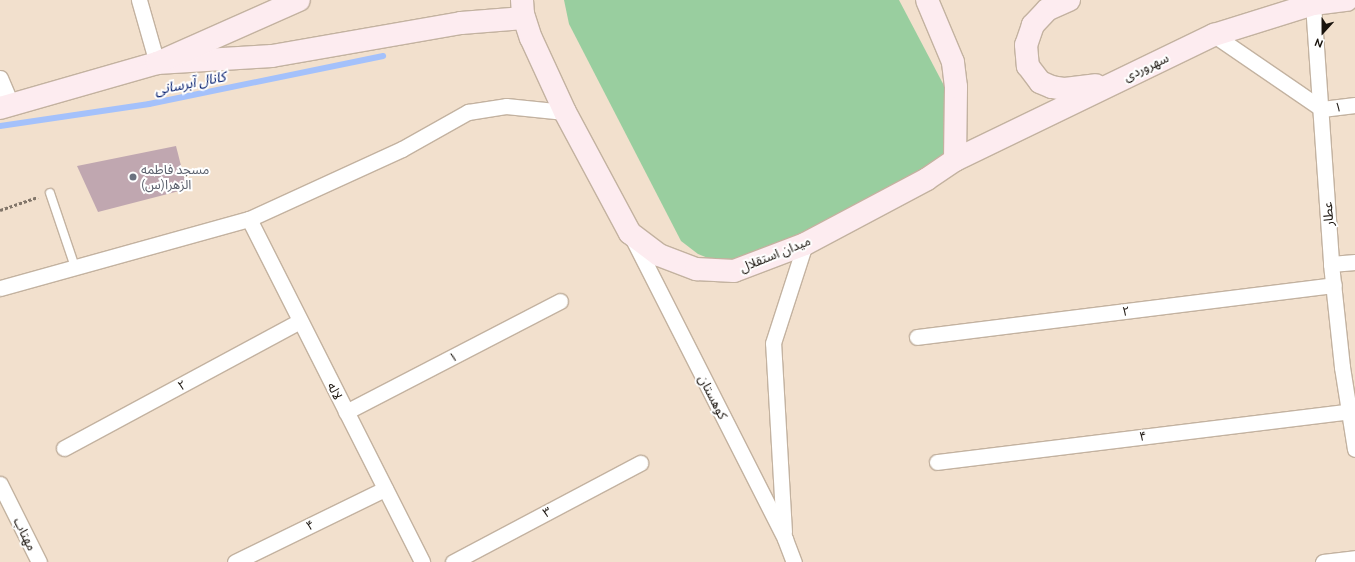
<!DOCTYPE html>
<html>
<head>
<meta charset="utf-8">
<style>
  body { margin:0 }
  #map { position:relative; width:1355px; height:562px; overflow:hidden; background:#f2e0cd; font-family:Ubuntu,"Noto Sans Arabic",sans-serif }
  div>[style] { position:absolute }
  .green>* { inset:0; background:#99ce9f }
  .stream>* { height:6px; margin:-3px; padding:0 3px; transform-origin:3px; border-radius:3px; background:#a4c1fb }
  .building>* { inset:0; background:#c0a7b0 }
  .path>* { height:2.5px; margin-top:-1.25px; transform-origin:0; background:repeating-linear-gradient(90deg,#82766a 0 3px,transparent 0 5px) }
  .roads { filter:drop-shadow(1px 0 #c3b2a0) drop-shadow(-1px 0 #c3b2a0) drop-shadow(0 1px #c3b2a0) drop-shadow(0 -1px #c3b2a0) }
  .lane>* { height:8px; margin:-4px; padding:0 4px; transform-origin:4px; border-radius:4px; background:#fff }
  .street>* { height:15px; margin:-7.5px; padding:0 7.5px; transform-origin:7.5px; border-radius:7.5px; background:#fff }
  .secondary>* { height:22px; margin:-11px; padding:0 11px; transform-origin:11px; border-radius:11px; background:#fdecf0 }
  .dots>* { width:11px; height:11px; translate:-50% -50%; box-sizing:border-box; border:2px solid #fff; border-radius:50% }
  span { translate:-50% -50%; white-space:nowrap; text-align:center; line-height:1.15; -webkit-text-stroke:4px #fff; paint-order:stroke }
  .street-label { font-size:13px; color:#19130d }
  .worship-label { font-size:13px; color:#5b616d }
  .left { translate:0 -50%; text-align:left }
  .water-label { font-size:14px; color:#041e6e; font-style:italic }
  .north { position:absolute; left:1303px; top:12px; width:40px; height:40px; -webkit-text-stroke:3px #fff; paint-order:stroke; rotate:201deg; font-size:11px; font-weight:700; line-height:16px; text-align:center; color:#19130d }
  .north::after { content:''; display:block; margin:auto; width:14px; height:18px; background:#19130d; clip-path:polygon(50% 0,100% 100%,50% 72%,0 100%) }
</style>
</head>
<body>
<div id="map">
  <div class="green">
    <i style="clip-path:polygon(564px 0,899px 0,950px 97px,947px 152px,921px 181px,767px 258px,723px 264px,698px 254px,681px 241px,569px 24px)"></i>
  </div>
  <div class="stream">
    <i style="left:0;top:126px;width:151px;rotate:-8.4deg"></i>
    <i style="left:149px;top:104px;width:239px;rotate:-11.6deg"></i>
  </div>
  <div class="building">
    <i style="clip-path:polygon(176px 146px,187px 189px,98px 212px,77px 166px)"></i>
  </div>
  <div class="path">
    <i style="left:0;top:210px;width:40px;rotate:-18.9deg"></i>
  </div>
  <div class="roads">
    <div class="lane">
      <i style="left:50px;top:193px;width:78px;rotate:71.3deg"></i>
    </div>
    <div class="street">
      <i style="left:139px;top:0;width:66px;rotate:74.1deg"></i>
      <i style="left:1313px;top:4px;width:261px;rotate:86deg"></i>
      <i style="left:1331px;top:264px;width:104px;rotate:83.9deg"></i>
      <i style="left:1342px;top:367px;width:83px;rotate:81deg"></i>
      <i style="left:1214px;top:35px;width:131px;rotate:34.4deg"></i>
      <i style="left:0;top:78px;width:28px;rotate:67deg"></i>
      <i style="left:1322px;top:109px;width:33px;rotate:-7deg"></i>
      <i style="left:249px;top:219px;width:384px;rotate:63.2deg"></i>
      <i style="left:632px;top:237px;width:339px;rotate:63.1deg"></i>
      <i style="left:785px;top:539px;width:25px;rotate:69deg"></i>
      <i style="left:1331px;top:264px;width:24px;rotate:-5deg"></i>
      <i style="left:0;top:288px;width:258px;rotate:-15.5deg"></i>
      <i style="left:249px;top:219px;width:168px;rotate:-24.6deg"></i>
      <i style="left:402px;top:149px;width:76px;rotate:-29.3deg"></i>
      <i style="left:468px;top:112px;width:38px;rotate:-9deg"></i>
      <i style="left:506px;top:106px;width:59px;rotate:5.8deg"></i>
      <i style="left:917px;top:337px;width:420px;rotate:-7.1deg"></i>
      <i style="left:346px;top:412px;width:241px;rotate:-27.4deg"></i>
      <i style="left:64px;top:448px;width:268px;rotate:-28.3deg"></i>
      <i style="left:937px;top:462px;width:416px;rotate:-7deg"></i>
      <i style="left:0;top:484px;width:87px;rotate:63.4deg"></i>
      <i style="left:784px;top:532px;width:189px;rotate:-93.3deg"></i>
      <i style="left:773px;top:343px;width:104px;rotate:-72.1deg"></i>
      <i style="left:235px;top:562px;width:167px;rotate:-26deg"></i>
      <i style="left:453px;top:562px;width:212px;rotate:-27.9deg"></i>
      <i style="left:1323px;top:562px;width:32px;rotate:-7deg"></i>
    </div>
    <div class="secondary">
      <i style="left:522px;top:0;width:14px;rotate:86deg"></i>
      <i style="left:523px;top:14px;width:25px;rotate:72deg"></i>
      <i style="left:531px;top:38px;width:81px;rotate:65.3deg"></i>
      <i style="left:565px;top:112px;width:137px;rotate:61.8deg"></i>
      <i style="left:630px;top:233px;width:36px;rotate:37deg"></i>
      <i style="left:659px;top:255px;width:40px;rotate:21deg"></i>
      <i style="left:696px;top:269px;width:38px;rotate:3deg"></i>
      <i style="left:734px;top:271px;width:76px;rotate:-20.8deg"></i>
      <i style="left:805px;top:244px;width:138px;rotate:-28deg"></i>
      <i style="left:927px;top:179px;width:34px;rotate:-34deg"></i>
      <i style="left:955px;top:160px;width:73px;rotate:-89.2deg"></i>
      <i style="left:956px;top:87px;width:25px;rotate:-97deg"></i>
      <i style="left:953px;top:62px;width:67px;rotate:-112.8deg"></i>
      <i style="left:1069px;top:0;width:24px;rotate:156deg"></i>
      <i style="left:1047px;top:10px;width:21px;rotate:133deg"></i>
      <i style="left:1033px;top:25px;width:21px;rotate:109deg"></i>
      <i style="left:1026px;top:45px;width:21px;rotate:85deg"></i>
      <i style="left:1028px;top:66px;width:20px;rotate:53deg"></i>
      <i style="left:1040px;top:82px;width:13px;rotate:23deg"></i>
      <i style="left:1052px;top:87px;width:13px;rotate:9deg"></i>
      <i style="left:1065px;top:89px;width:31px;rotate:-7deg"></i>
      <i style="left:157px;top:63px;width:115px;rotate:-3.5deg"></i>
      <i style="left:272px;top:56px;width:192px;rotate:-9.9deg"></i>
      <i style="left:461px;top:23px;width:63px;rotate:-4.5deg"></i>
      <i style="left:0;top:108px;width:163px;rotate:-16deg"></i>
      <i style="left:157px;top:63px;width:155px;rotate:-23.9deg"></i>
      <i style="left:955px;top:160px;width:288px;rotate:-25.8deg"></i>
      <i style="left:1214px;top:35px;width:104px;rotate:-17.4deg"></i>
      <i style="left:1313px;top:4px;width:34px;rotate:-7deg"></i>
    </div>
  </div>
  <div class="dots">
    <i style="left:133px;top:177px;background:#6b7280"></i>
  </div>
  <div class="street-label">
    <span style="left:1146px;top:67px;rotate:-25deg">سهروردی</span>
    <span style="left:1338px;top:107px;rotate:-8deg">۱</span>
    <span style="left:1328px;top:214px;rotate:-94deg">عطار</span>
    <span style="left:775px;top:254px;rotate:-22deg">میدان استقلال</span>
    <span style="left:1126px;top:311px;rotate:-7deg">۲</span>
    <span style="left:453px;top:357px;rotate:-27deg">۱</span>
    <span style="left:182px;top:385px;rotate:-28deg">۲</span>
    <span style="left:335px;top:391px;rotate:63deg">لاله</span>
    <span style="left:713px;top:397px;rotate:63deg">کوهستان</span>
    <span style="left:1143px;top:436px;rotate:-7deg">۴</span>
    <span style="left:547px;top:512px;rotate:-28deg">۳</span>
    <span style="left:310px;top:525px;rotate:-26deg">۴</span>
    <span style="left:25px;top:534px;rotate:63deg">مهتاب</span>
  </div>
  <div class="worship-label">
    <span class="left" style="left:141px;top:177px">مسجد فاطمه<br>الزهرا(س)</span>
  </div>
  <div class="water-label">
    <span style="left:190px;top:83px;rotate:-11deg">کانال آبرسانی</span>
  </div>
  <div class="north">N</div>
</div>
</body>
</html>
